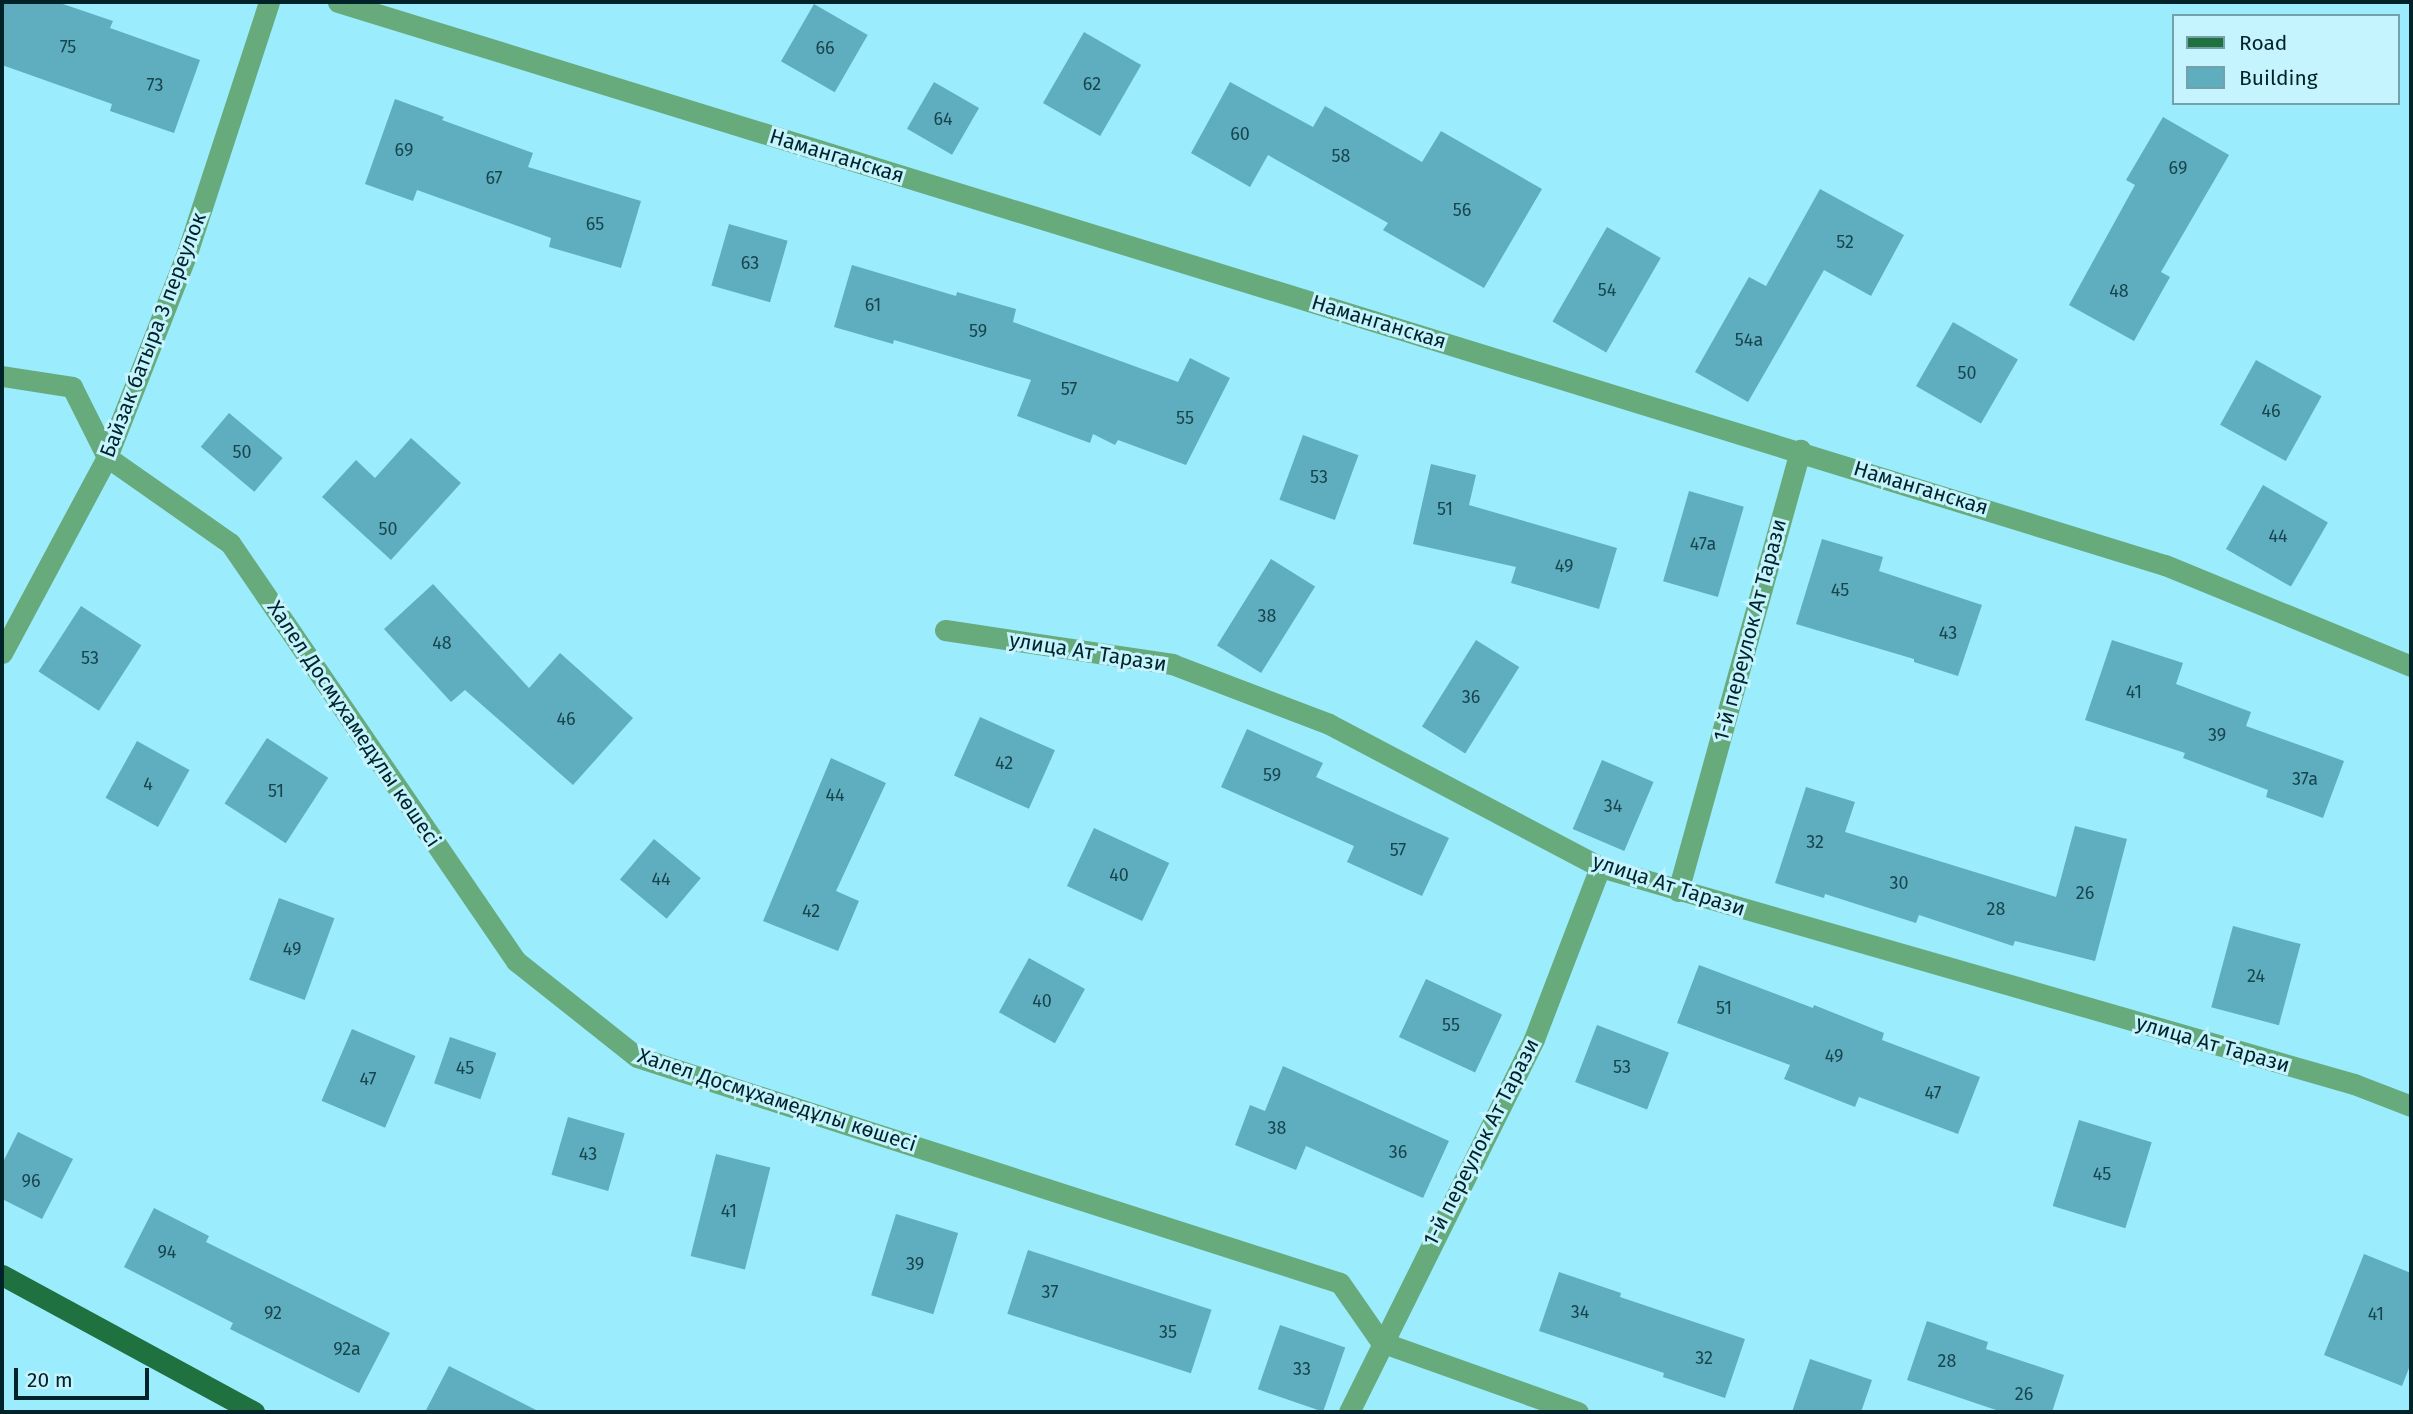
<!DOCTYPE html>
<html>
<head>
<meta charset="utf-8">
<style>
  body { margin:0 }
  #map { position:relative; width:2413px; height:1414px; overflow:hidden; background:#9becfd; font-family:"Fira Sans",sans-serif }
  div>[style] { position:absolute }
  .building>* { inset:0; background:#5eaebf; transform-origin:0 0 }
  .minor>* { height:21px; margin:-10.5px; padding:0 10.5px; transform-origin:10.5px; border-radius:10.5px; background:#67aa7b }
  .major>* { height:21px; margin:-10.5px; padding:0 10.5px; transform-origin:10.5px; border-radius:10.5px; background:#1f7140 }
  span { translate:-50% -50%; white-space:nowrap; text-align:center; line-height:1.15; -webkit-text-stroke:6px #c5f4fe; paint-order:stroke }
  .number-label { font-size:18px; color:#18454e }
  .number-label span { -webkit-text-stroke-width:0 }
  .street-label { font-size:21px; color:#002229 }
  .frame { position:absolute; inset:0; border:4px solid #002229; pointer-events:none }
  .legend { position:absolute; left:2172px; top:14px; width:228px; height:91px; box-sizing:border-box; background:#c5f4fe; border:2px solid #76a0a9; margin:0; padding:9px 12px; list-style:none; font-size:21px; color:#002229 }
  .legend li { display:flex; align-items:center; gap:14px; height:35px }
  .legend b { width:35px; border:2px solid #76a0a9 }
  .scale { position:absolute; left:14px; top:1368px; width:135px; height:32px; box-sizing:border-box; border:4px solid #002229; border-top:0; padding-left:9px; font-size:21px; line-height:24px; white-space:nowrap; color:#002229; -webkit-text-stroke:5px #c5f4fe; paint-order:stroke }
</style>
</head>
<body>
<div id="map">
  <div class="building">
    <i style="clip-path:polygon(2px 2px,57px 2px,113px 21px,110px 28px,200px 60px,174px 133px,110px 111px,112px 104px,2px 65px)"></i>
    <i style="left:814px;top:4px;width:62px;height:66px;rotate:30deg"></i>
    <i style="left:1084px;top:32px;width:66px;height:82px;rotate:30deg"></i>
    <i style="left:934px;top:82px;width:52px;height:54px;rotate:30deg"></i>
    <i style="clip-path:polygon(1230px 82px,1313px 127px,1325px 106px,1422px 162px,1441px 131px,1542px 189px,1484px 288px,1383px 230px,1388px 223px,1268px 155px,1250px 187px,1191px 153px)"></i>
    <i style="clip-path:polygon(395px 99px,444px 117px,442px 120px,533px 153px,528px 167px,641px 201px,621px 268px,549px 247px,551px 238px,417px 190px,413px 201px,365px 184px)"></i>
    <i style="clip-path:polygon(2163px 117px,2229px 155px,2161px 272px,2170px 277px,2134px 341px,2069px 305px,2135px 185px,2126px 180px)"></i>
    <i style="clip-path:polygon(1820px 189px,1904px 235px,1871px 296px,1824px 270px,1748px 402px,1695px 372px,1749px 277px,1766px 286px)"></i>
    <i style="left:729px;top:224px;width:61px;height:64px;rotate:16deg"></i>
    <i style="left:1607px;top:227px;width:62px;height:109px;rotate:30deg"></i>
    <i style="clip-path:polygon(852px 265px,956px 296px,957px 292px,1016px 309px,1013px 322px,1178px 382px,1190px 358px,1230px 378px,1186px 465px,1118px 440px,1115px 445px,1093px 434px,1090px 443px,1017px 416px,1031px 380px,894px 340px,893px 344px,834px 327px)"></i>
    <i style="left:1953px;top:322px;width:75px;height:74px;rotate:30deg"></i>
    <i style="left:2256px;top:360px;width:75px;height:74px;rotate:29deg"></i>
    <i style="left:229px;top:413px;width:70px;height:44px;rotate:40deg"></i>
    <i style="left:1303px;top:435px;width:59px;height:69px;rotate:20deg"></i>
    <i style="clip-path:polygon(411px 438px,461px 483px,391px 560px,322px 497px,356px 460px,375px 478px)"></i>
    <i style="clip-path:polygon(1431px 464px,1476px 475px,1469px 505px,1617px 548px,1599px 609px,1511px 583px,1516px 567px,1413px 544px)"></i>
    <i style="left:2263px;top:485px;width:75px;height:74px;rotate:30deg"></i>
    <i style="left:1689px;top:491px;width:57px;height:94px;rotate:16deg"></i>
    <i style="clip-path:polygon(1822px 539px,1883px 557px,1879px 571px,1982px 605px,1958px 676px,1914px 662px,1914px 659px,1796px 624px)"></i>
    <i style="left:1271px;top:559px;width:52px;height:102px;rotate:32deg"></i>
    <i style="clip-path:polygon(433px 584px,529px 688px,560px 653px,633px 718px,573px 785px,465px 690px,451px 702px,384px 629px)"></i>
    <i style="left:81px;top:606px;width:72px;height:78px;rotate:33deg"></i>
    <i style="left:1476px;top:640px;width:51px;height:102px;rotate:32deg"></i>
    <i style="clip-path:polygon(2112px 640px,2183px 663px,2176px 684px,2251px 712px,2246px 726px,2344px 761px,2323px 818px,2266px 797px,2268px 790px,2183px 758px,2185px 753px,2085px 720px)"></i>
    <i style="left:980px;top:717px;width:82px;height:64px;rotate:24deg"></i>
    <i style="clip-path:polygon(1247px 729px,1323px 763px,1316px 777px,1449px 838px,1422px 896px,1347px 862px,1354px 846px,1221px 787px)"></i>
    <i style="left:267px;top:738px;width:73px;height:78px;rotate:33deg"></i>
    <i style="left:137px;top:741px;width:60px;height:65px;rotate:29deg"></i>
    <i style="clip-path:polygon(831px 758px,886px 783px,836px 891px,859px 901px,838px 951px,763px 921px)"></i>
    <i style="left:1602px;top:760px;width:56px;height:75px;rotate:23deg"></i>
    <i style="clip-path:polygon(1806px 787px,1855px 802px,1845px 832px,2056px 897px,2075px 826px,2127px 839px,2095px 961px,2015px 941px,2013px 946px,1919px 915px,1916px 923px,1825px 894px,1824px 898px,1775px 883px)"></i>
    <i style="left:1094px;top:828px;width:83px;height:64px;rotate:25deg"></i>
    <i style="left:654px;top:839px;width:61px;height:53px;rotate:40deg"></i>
    <i style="left:279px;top:898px;width:59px;height:87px;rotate:20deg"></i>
    <i style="left:2233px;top:926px;width:70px;height:84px;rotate:15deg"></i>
    <i style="left:1029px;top:958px;width:64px;height:62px;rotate:29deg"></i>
    <i style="clip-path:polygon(1699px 965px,1813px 1008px,1814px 1005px,1884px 1033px,1882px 1040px,1980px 1077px,1958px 1134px,1859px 1097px,1855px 1107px,1784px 1079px,1790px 1065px,1677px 1023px)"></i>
    <i style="left:1426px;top:979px;width:84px;height:64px;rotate:25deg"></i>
    <i style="left:1597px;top:1025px;width:77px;height:61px;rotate:21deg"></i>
    <i style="left:352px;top:1029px;width:69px;height:78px;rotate:23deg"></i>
    <i style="left:450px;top:1037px;width:49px;height:49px;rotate:19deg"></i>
    <i style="clip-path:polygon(1283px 1066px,1449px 1141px,1423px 1198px,1306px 1146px,1296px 1170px,1235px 1145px,1250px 1105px,1265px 1111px)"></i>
    <i style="left:568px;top:1117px;width:59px;height:60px;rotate:16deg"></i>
    <i style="left:2079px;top:1120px;width:76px;height:90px;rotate:17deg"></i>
    <i style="clip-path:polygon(18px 1132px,73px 1159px,42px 1219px,2px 1199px,2px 1164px)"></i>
    <i style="left:716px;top:1154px;width:56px;height:105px;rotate:14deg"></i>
    <i style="clip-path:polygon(154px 1208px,209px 1236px,206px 1242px,390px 1333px,359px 1393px,230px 1329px,233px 1323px,124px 1267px)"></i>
    <i style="left:896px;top:1214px;width:65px;height:85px;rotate:17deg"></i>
    <i style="left:1028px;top:1250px;width:193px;height:67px;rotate:18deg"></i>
    <i style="clip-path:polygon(2364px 1254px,2411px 1273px,2411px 1363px,2402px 1386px,2324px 1355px)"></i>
    <i style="clip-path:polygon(1559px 1272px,1621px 1293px,1620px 1297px,1745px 1339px,1725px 1398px,1663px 1377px,1664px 1373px,1539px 1331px)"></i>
    <i style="clip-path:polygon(1927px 1321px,1988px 1342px,1986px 1349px,2064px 1375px,2052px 1412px,2002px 1412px,1907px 1380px)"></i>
    <i style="left:1280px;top:1325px;width:69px;height:68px;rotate:19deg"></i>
    <i style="clip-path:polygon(1810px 1359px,1872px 1380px,1861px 1412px,1792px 1412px)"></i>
    <i style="clip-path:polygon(449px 1366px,540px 1412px,425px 1412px)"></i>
  </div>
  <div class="minor">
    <i style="left:338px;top:2px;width:1912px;rotate:17.13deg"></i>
    <i style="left:2165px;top:565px;width:266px;rotate:22.3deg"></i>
    <i style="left:2px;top:376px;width:71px;rotate:8.9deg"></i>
    <i style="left:72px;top:387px;width:78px;rotate:63.4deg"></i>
    <i style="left:107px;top:457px;width:150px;rotate:35deg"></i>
    <i style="left:230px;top:543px;width:506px;rotate:55.62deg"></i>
    <i style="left:516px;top:961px;width:154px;rotate:38.4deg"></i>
    <i style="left:637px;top:1057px;width:738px;rotate:17.82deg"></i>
    <i style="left:1340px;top:1283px;width:72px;rotate:55.2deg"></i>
    <i style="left:1381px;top:1342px;width:209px;rotate:19.6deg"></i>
    <i style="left:945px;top:630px;width:230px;rotate:8.5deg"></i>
    <i style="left:1172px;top:664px;width:168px;rotate:20.9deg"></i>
    <i style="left:1329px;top:724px;width:306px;rotate:27.8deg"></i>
    <i style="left:1600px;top:867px;width:785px;rotate:16.06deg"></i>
    <i style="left:2354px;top:1084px;width:61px;rotate:21.1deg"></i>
    <i style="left:2px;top:653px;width:222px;rotate:-61.8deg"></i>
    <i style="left:107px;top:457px;width:219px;rotate:-68.6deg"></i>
    <i style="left:187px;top:253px;width:264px;rotate:-71.9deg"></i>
    <i style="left:1678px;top:891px;width:458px;rotate:-74.5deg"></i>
    <i style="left:1349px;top:1412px;width:416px;rotate:-63.6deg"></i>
    <i style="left:1534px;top:1039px;width:184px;rotate:-69deg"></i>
  </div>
  <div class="major">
    <i style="left:2px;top:1275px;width:287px;rotate:28.5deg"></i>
  </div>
  <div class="number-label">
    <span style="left:68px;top:47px">75</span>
    <span style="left:825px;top:48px">66</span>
    <span style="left:1092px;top:84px">62</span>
    <span style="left:155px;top:85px">73</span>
    <span style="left:943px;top:119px">64</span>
    <span style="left:1240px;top:134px">60</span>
    <span style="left:404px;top:150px">69</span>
    <span style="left:1341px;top:156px">58</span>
    <span style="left:2178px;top:168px">69</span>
    <span style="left:494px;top:178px">67</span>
    <span style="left:1462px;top:210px">56</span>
    <span style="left:595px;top:224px">65</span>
    <span style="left:1845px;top:242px">52</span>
    <span style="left:750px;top:263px">63</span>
    <span style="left:1607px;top:290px">54</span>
    <span style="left:2119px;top:291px">48</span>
    <span style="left:873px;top:305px">61</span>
    <span style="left:978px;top:331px">59</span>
    <span style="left:1749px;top:340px">54а</span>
    <span style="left:1967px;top:373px">50</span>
    <span style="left:1069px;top:389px">57</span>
    <span style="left:2271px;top:411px">46</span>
    <span style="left:1185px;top:418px">55</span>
    <span style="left:242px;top:452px">50</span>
    <span style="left:1319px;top:477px">53</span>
    <span style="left:1445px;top:509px">51</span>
    <span style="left:388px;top:529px">50</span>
    <span style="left:2278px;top:536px">44</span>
    <span style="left:1703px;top:544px">47а</span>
    <span style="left:1564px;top:566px">49</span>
    <span style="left:1840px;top:590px">45</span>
    <span style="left:1267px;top:616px">38</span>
    <span style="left:1948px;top:633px">43</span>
    <span style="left:442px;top:643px">48</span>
    <span style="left:90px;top:658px">53</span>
    <span style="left:2134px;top:692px">41</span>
    <span style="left:1471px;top:697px">36</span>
    <span style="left:566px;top:719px">46</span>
    <span style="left:2217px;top:735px">39</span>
    <span style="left:1004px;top:763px">42</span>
    <span style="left:1272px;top:775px">59</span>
    <span style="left:2305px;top:779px">37а</span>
    <span style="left:148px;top:784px">4</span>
    <span style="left:276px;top:791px">51</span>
    <span style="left:835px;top:795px">44</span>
    <span style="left:1613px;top:806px">34</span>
    <span style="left:1815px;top:842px">32</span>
    <span style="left:1398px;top:850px">57</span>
    <span style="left:1119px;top:875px">40</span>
    <span style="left:661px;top:879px">44</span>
    <span style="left:1899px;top:883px">30</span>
    <span style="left:2085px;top:893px">26</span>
    <span style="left:1996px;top:909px">28</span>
    <span style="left:811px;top:911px">42</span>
    <span style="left:292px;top:949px">49</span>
    <span style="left:2256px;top:976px">24</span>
    <span style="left:1042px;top:1001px">40</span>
    <span style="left:1724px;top:1008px">51</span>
    <span style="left:1451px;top:1025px">55</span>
    <span style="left:1834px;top:1056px">49</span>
    <span style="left:1622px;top:1067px">53</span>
    <span style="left:465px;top:1068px">45</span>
    <span style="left:368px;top:1079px">47</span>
    <span style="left:1933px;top:1093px">47</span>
    <span style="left:1277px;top:1128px">38</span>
    <span style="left:1398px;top:1152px">36</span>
    <span style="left:588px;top:1154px">43</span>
    <span style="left:2102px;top:1174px">45</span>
    <span style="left:31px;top:1181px">96</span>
    <span style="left:729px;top:1211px">41</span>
    <span style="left:167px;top:1252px">94</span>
    <span style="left:915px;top:1264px">39</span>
    <span style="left:1050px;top:1292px">37</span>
    <span style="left:1580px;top:1312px">34</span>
    <span style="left:273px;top:1313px">92</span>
    <span style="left:2376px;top:1314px">41</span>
    <span style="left:1168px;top:1332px">35</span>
    <span style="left:347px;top:1349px">92а</span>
    <span style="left:1704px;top:1358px">32</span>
    <span style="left:1947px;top:1361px">28</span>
    <span style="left:1302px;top:1369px">33</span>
    <span style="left:2024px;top:1394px">26</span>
  </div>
  <div class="street-label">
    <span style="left:837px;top:156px;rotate:17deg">Наманганская</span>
    <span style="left:1379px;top:322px;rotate:17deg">Наманганская</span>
    <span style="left:153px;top:335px;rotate:-69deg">Байзак батыра 3 переулок</span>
    <span style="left:1921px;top:488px;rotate:17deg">Наманганская</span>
    <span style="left:1750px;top:630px;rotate:-75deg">1-й переулок Ат Тарази</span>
    <span style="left:1088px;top:652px;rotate:9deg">улица Ат Тарази</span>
    <span style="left:354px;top:724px;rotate:56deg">Халел Досмұхамедұлы көшесі</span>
    <span style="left:1669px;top:885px;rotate:18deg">улица Ат Тарази</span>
    <span style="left:2213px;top:1044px;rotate:16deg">улица Ат Тарази</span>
    <span style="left:777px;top:1100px;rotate:18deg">Халел Досмұхамедұлы көшесі</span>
    <span style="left:1481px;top:1142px;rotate:-63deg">1-й переулок Ат Тарази</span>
  </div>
  <div class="frame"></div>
  <ul class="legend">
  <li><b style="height:9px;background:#1f7140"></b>Road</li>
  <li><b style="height:19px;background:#5eaebf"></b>Building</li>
  </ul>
  <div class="scale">20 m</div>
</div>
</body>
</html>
